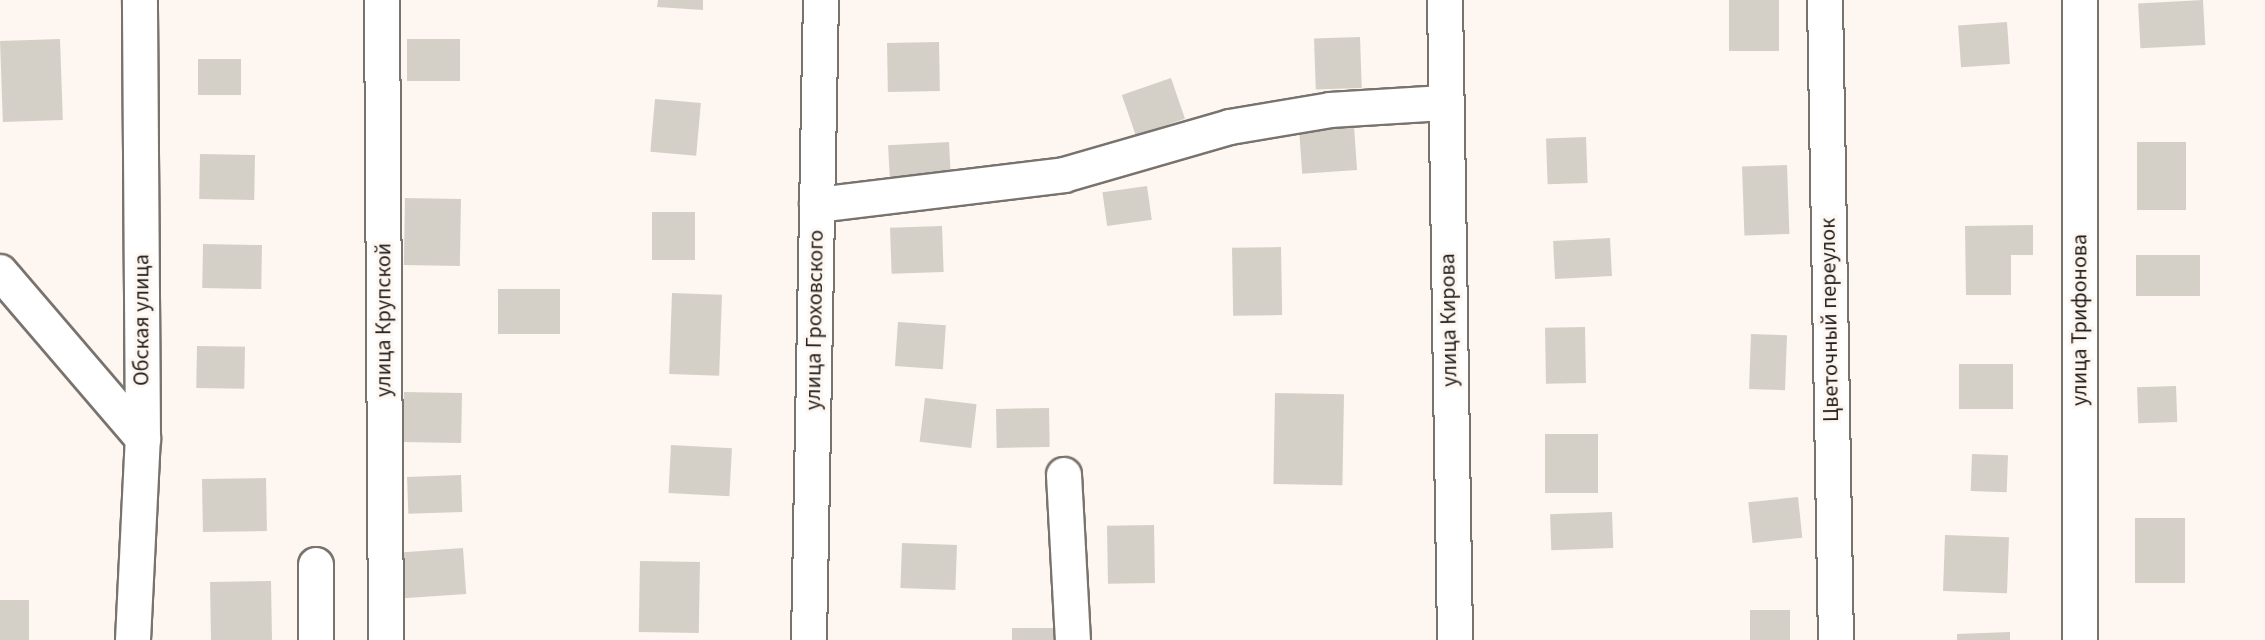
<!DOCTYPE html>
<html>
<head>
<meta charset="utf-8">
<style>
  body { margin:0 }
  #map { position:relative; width:2265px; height:640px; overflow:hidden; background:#fef6f0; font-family:"Source Sans 3",sans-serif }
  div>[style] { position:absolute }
  .building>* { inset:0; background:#d4d0c8; transform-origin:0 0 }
  .roads { filter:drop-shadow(2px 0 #79736e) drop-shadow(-2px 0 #79736e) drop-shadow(0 2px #79736e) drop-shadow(0 -2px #79736e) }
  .minor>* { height:34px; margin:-17px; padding:0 17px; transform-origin:17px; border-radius:17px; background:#fff }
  span { translate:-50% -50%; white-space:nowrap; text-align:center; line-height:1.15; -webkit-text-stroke:6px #fef6f0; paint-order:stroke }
  .street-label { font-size:22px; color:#211e1c }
</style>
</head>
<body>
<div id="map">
  <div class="building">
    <i style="clip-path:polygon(658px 0,703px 0,703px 10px,657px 7px)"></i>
    <i style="left:1729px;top:0;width:50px;height:51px"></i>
    <i style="left:2203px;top:0;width:45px;height:65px;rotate:87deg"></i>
    <i style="left:2007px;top:22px;width:42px;height:49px;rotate:86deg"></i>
    <i style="left:1360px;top:37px;width:51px;height:46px;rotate:88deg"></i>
    <i style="left:60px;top:39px;width:81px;height:60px;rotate:88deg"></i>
    <i style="left:407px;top:39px;width:53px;height:42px"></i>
    <i style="left:939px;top:42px;width:49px;height:52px;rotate:89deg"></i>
    <i style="left:241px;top:59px;width:36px;height:43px;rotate:90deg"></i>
    <i style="left:1171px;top:78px;width:43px;height:52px;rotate:71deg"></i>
    <i style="left:655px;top:99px;width:46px;height:53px;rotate:5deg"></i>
    <i style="left:1354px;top:126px;width:44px;height:55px;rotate:86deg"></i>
    <i style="left:1586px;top:137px;width:46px;height:40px;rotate:88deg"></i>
    <i style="left:949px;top:142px;width:36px;height:61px;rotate:87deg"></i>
    <i style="left:2186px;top:142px;width:68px;height:49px;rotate:90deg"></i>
    <i style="left:200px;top:154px;width:55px;height:45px;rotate:1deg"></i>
    <i style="left:1787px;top:165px;width:69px;height:45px;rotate:88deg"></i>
    <i style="left:1147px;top:186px;width:34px;height:45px;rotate:82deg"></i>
    <i style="left:405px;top:198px;width:56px;height:67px;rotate:1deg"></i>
    <i style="left:652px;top:212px;width:43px;height:48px"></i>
    <i style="clip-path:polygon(2033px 225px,2033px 255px,2011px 255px,2011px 295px,1966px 295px,1965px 226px)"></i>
    <i style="left:942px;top:226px;width:46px;height:52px;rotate:88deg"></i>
    <i style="left:1610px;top:238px;width:38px;height:57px;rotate:87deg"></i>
    <i style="left:203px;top:244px;width:59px;height:44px;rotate:1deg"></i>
    <i style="left:1281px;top:247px;width:68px;height:49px;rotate:89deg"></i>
    <i style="left:2136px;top:255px;width:64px;height:41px"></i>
    <i style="left:498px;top:289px;width:62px;height:45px"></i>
    <i style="left:672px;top:293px;width:50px;height:81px;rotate:2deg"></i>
    <i style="left:898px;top:322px;width:48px;height:44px;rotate:4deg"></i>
    <i style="left:1585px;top:327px;width:56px;height:40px;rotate:89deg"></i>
    <i style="left:1751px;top:334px;width:36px;height:55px;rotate:2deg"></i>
    <i style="left:197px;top:346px;width:48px;height:42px;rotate:1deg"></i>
    <i style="left:1959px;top:364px;width:54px;height:45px"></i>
    <i style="left:2176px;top:386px;width:36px;height:39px;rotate:88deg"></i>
    <i style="left:404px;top:392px;width:58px;height:50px;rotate:1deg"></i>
    <i style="left:1275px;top:393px;width:69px;height:91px;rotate:1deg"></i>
    <i style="left:925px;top:398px;width:52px;height:44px;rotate:7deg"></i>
    <i style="left:1049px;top:408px;width:39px;height:53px;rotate:89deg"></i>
    <i style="left:1545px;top:434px;width:53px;height:59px"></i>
    <i style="left:671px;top:445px;width:61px;height:48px;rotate:3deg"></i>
    <i style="left:1972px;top:454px;width:36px;height:37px;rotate:2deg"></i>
    <i style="left:461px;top:475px;width:37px;height:54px;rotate:88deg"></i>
    <i style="left:266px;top:478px;width:53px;height:64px;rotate:89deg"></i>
    <i style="left:1798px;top:497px;width:41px;height:50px;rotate:84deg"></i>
    <i style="left:1612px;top:512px;width:36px;height:62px;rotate:88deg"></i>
    <i style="left:2135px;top:518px;width:50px;height:65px"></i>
    <i style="left:1154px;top:525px;width:58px;height:47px;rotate:89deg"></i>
    <i style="left:1945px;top:535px;width:64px;height:56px;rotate:2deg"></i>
    <i style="left:902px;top:543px;width:55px;height:45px;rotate:2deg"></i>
    <i style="left:463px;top:548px;width:46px;height:63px;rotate:86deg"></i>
    <i style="left:640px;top:561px;width:60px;height:71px;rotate:1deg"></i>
    <i style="left:271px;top:581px;width:59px;height:61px;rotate:89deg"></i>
    <i style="left:0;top:600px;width:29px;height:40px"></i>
    <i style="left:1790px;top:610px;width:30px;height:40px;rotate:90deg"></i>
    <i style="left:1012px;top:628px;width:42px;height:12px"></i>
    <i style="clip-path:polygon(2010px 632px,2010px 640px,1957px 640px,1957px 634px)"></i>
  </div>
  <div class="roads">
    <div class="minor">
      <i style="left:382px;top:0;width:640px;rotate:89.64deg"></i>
      <i style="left:1445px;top:0;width:640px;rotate:89.1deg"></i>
      <i style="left:1825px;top:0;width:640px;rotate:89.02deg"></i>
      <i style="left:2080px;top:0;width:640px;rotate:90deg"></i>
      <i style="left:817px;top:205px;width:249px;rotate:-6.9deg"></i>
      <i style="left:1064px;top:175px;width:173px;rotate:-16.1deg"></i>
      <i style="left:1230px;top:127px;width:101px;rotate:-9.6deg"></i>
      <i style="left:1330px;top:110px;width:114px;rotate:-3.5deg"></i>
      <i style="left:0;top:272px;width:220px;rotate:49.4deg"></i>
      <i style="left:1064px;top:475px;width:165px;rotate:86.9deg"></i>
      <i style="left:133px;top:640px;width:201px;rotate:-87.2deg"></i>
      <i style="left:143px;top:439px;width:439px;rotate:-90.4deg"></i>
      <i style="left:316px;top:640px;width:75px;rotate:-90deg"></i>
      <i style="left:809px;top:640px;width:640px;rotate:-88.93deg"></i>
    </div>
  </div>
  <div class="street-label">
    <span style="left:142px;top:320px;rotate:-90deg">Обская улица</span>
    <span style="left:384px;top:320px;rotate:-90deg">улица Крупской</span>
    <span style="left:815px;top:320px;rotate:-89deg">улица Гроховского</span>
    <span style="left:1449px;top:320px;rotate:-91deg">улица Кирова</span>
    <span style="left:1830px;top:320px;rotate:-91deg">Цветочный переулок</span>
    <span style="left:2080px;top:320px;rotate:-90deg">улица Трифонова</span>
  </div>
</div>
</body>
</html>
